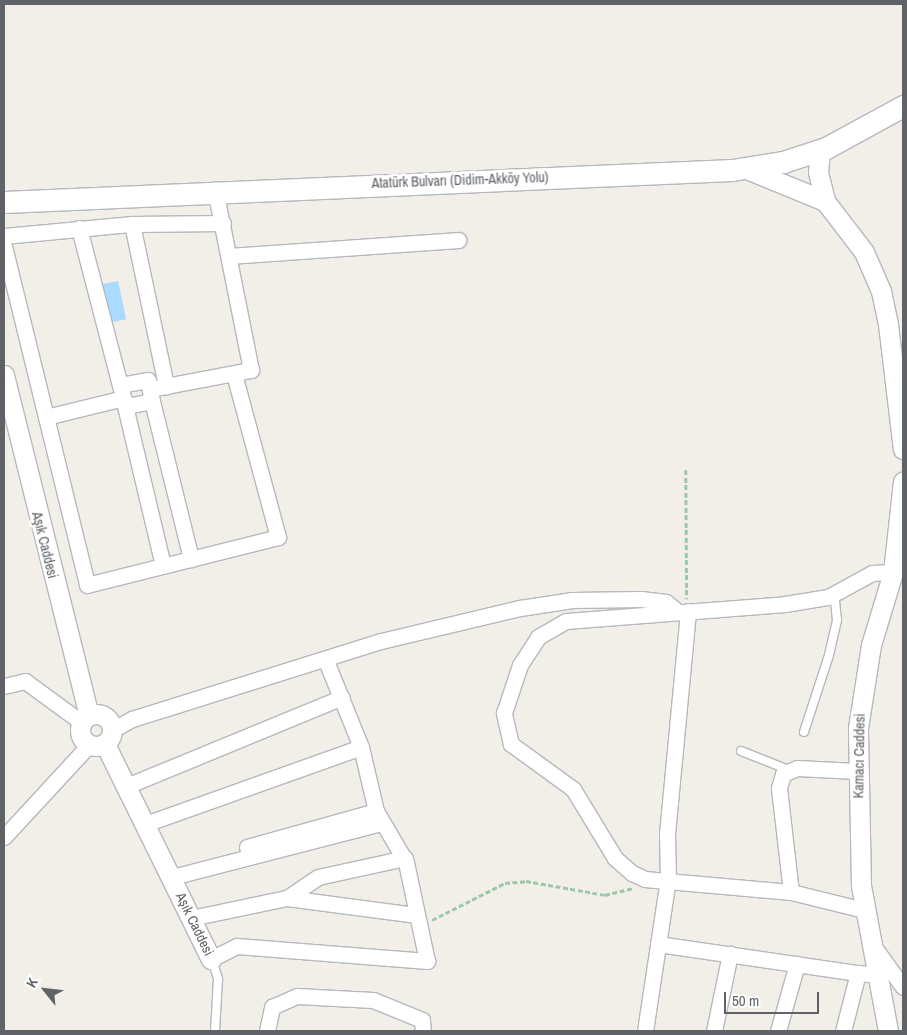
<!DOCTYPE html>
<html>
<head>
<meta charset="utf-8">
<style>
  body { margin:0 }
  #map { position:relative; width:907px; height:1035px; overflow:hidden; background:#f1efe8; font-family:"Archivo Narrow",sans-serif }
  div>[style] { position:absolute }
  .water>* { inset:0; background:#aadaff; transform-origin:0 0 }
  .path>* { height:2.5px; margin-top:-1.25px; transform-origin:0; background:repeating-linear-gradient(90deg,#9cc7a9 0 5px,transparent 0 7.5px) }
  .roads { filter:drop-shadow(1px 0 #b5b8bc) drop-shadow(-1px 0 #b5b8bc) drop-shadow(0 1px #b5b8bc) drop-shadow(0 -1px #b5b8bc) }
  .service>* { height:8px; margin:-4px; padding:0 4px; transform-origin:4px; border-radius:4px; background:#fff }
  .minor>* { height:15px; margin:-7.5px; padding:0 7.5px; transform-origin:7.5px; border-radius:7.5px; background:#fff }
  .tertiary>* { height:19px; margin:-9.5px; padding:0 9.5px; transform-origin:9.5px; border-radius:9.5px; background:#fff }
  .tertiary>.ring { margin:-9.5px; padding:0; box-sizing:content-box; background:none; border:19px solid #fff; border-radius:50% }
  .secondary>* { height:21px; margin:-10.5px; padding:0 10.5px; transform-origin:10.5px; border-radius:10.5px; background:#fff }
  span { translate:-50% -50%; white-space:nowrap; text-align:center; line-height:1.15; -webkit-text-stroke:5px #fff; paint-order:stroke }
  .street-label { font-size:14px; color:#5f6368 }
  .frame { position:absolute; inset:0; border:5px solid #5f6368; pointer-events:none }
  .north { position:absolute; left:20px; top:965px; width:50px; height:50px; -webkit-text-stroke:4px #fff; paint-order:stroke; rotate:299deg; font-size:14px; font-weight:700; line-height:20px; text-align:center; color:#5f6368 }
  .north::after { content:''; display:block; margin:auto; width:18px; height:22px; background:#5f6368; clip-path:polygon(50% 0,100% 100%,50% 72%,0 100%) }
  .scale { position:absolute; left:724px; top:992px; width:95px; height:22px; box-sizing:border-box; border:2px solid #5f6368; border-top:0; padding-left:6px; font-size:15px; line-height:18px; white-space:nowrap; color:#5f6368; -webkit-text-stroke:4px #fff; paint-order:stroke }
</style>
</head>
<body>
<div id="map">
  <div class="water">
    <i style="left:118px;top:281px;width:39px;height:16px;rotate:78deg"></i>
  </div>
  <div class="path">
    <i style="left:686px;top:470px;width:129px;rotate:89.6deg"></i>
    <i style="left:432px;top:920px;width:82px;rotate:-26.9deg"></i>
    <i style="left:505px;top:883px;width:21px;rotate:-5deg"></i>
    <i style="left:526px;top:881px;width:80px;rotate:10deg"></i>
    <i style="left:605px;top:895px;width:30px;rotate:-14deg"></i>
  </div>
  <div class="roads">
    <div class="service">
      <i style="left:804px;top:732px;width:81px;rotate:-72deg"></i>
      <i style="left:829px;top:655px;width:36px;rotate:-77deg"></i>
      <i style="left:837px;top:620px;width:27px;rotate:-96deg"></i>
      <i style="left:741px;top:751px;width:52px;rotate:21.6deg"></i>
      <i style="left:212px;top:960px;width:20px;rotate:72deg"></i>
      <i style="left:218px;top:979px;width:52px;rotate:93.3deg"></i>
    </div>
    <div class="minor">
      <i style="left:132px;top:224px;width:166px;rotate:78.1deg"></i>
      <i style="left:79px;top:228px;width:162px;rotate:75.4deg"></i>
      <i style="left:4px;top:236px;width:129px;rotate:-5.4deg"></i>
      <i style="left:132px;top:224px;width:91px;rotate:-0.6deg"></i>
      <i style="left:4px;top:246px;width:349px;rotate:76.2deg"></i>
      <i style="left:87px;top:585px;width:197px;rotate:-14.1deg"></i>
      <i style="left:278px;top:537px;width:169px;rotate:-105.1deg"></i>
      <i style="left:229px;top:256px;width:230px;rotate:-4deg"></i>
      <i style="left:150px;top:389px;width:103px;rotate:-10.7deg"></i>
      <i style="left:251px;top:370px;width:184px;rotate:-101.3deg"></i>
      <i style="left:152px;top:401px;width:163px;rotate:76.1deg"></i>
      <i style="left:126px;top:406px;width:26px;rotate:-11deg"></i>
      <i style="left:152px;top:401px;width:21px;rotate:-101deg"></i>
      <i style="left:148px;top:380px;width:28px;rotate:170deg"></i>
      <i style="left:120px;top:385px;width:186px;rotate:76.6deg"></i>
      <i style="left:46px;top:417px;width:80px;rotate:-13.7deg"></i>
      <i style="left:4px;top:686px;width:22px;rotate:-13deg"></i>
      <i style="left:25px;top:681px;width:69px;rotate:36.2deg"></i>
      <i style="left:112px;top:730px;width:23px;rotate:-29deg"></i>
      <i style="left:132px;top:719px;width:261px;rotate:-17.4deg"></i>
      <i style="left:381px;top:641px;width:143px;rotate:-13.4deg"></i>
      <i style="left:520px;top:608px;width:53px;rotate:-8.7deg"></i>
      <i style="left:572px;top:600px;width:69px;rotate:-0.8deg"></i>
      <i style="left:641px;top:599px;width:25px;rotate:7deg"></i>
      <i style="left:666px;top:602px;width:16px;rotate:40deg"></i>
      <i style="left:129px;top:785px;width:230px;rotate:-22.4deg"></i>
      <i style="left:148px;top:823px;width:226px;rotate:-19.6deg"></i>
      <i style="left:4px;top:837px;width:125px;rotate:-47.3deg"></i>
      <i style="left:247px;top:847px;width:134px;rotate:-15.6deg"></i>
      <i style="left:172px;top:877px;width:216px;rotate:-14.5deg"></i>
      <i style="left:791px;top:892px;width:105px;rotate:-96.6deg"></i>
      <i style="left:779px;top:788px;width:15px;rotate:-74deg"></i>
      <i style="left:783px;top:774px;width:15px;rotate:-23deg"></i>
      <i style="left:797px;top:768px;width:60px;rotate:2.9deg"></i>
      <i style="left:287px;top:898px;width:37px;rotate:-34deg"></i>
      <i style="left:318px;top:877px;width:89px;rotate:-12.3deg"></i>
      <i style="left:864px;top:910px;width:75px;rotate:-166.1deg"></i>
      <i style="left:791px;top:892px;width:147px;rotate:-174.9deg"></i>
      <i style="left:645px;top:879px;width:14px;rotate:-155deg"></i>
      <i style="left:632px;top:873px;width:23px;rotate:-139deg"></i>
      <i style="left:615px;top:858px;width:81px;rotate:-121.3deg"></i>
      <i style="left:573px;top:789px;width:77px;rotate:-144deg"></i>
      <i style="left:511px;top:744px;width:32px;rotate:-103deg"></i>
      <i style="left:504px;top:713px;width:51px;rotate:-71.6deg"></i>
      <i style="left:520px;top:665px;width:33px;rotate:-57deg"></i>
      <i style="left:538px;top:637px;width:32px;rotate:-30deg"></i>
      <i style="left:566px;top:621px;width:220px;rotate:-4.4deg"></i>
      <i style="left:785px;top:604px;width:44px;rotate:-9.2deg"></i>
      <i style="left:828px;top:597px;width:50px;rotate:-28.6deg"></i>
      <i style="left:872px;top:573px;width:21px;rotate:-3deg"></i>
      <i style="left:191px;top:918px;width:98px;rotate:-11.8deg"></i>
      <i style="left:287px;top:898px;width:131px;rotate:7.5deg"></i>
      <i style="left:658px;top:944px;width:202px;rotate:8.3deg"></i>
      <i style="left:874px;top:947px;width:49px;rotate:54.1deg"></i>
      <i style="left:211px;top:959px;width:29px;rotate:-27deg"></i>
      <i style="left:237px;top:946px;width:191px;rotate:4.5deg"></i>
      <i style="left:427px;top:961px;width:101px;rotate:-102deg"></i>
      <i style="left:406px;top:862px;width:59px;rotate:-120.5deg"></i>
      <i style="left:376px;top:811px;width:66px;rotate:-103.2deg"></i>
      <i style="left:361px;top:747px;width:93px;rotate:-112.1deg"></i>
      <i style="left:267px;top:1031px;width:25px;rotate:-78deg"></i>
      <i style="left:272px;top:1007px;width:27px;rotate:-24deg"></i>
      <i style="left:297px;top:996px;width:76px;rotate:3deg"></i>
      <i style="left:373px;top:1000px;width:53px;rotate:22.2deg"></i>
      <i style="left:422px;top:1020px;width:11px;rotate:85deg"></i>
      <i style="left:645px;top:1031px;width:154px;rotate:-81.4deg"></i>
      <i style="left:668px;top:879px;width:45px;rotate:-91.3deg"></i>
      <i style="left:667px;top:834px;width:224px;rotate:-84.6deg"></i>
      <i style="left:714px;top:1031px;width:79px;rotate:-78.3deg"></i>
      <i style="left:778px;top:1031px;width:70px;rotate:-74.2deg"></i>
      <i style="left:843px;top:1031px;width:60px;rotate:-75.5deg"></i>
      <i style="left:858px;top:973px;width:9px;rotate:6deg"></i>
    </div>
    <div class="tertiary">
      <i style="left:820px;top:150px;width:22px;rotate:95deg"></i>
      <i style="left:818px;top:172px;width:30px;rotate:76deg"></i>
      <i style="left:744px;top:168px;width:87px;rotate:22.2deg"></i>
      <i style="left:825px;top:201px;width:64px;rotate:52.6deg"></i>
      <i style="left:864px;top:252px;width:43px;rotate:66.4deg"></i>
      <i style="left:881px;top:291px;width:34px;rotate:78deg"></i>
      <i style="left:888px;top:324px;width:126px;rotate:83.2deg"></i>
      <i style="left:4px;top:375px;width:350px;rotate:76deg"></i>
      <i class="ring" style="left:80px;top:714px;width:13px;height:13px"></i>
      <i style="left:105px;top:744px;width:240px;rotate:63.8deg"></i>
      <i style="left:888px;top:1031px;width:147px;rotate:-100.5deg"></i>
      <i style="left:861px;top:886px;width:158px;rotate:-91.1deg"></i>
      <i style="left:858px;top:728px;width:84px;rotate:-81.1deg"></i>
      <i style="left:871px;top:645px;width:76px;rotate:-73.2deg"></i>
      <i style="left:893px;top:572px;width:91px;rotate:-83.7deg"></i>
    </div>
    <div class="secondary">
      <i style="left:4px;top:202px;width:729px;rotate:-2.52deg"></i>
      <i style="left:732px;top:170px;width:52px;rotate:-8.9deg"></i>
      <i style="left:783px;top:162px;width:45px;rotate:-18deg"></i>
      <i style="left:826px;top:148px;width:88px;rotate:-28.6deg"></i>
    </div>
  </div>
  <div class="street-label">
    <span style="left:460px;top:180px;rotate:-2deg">Atatürk Bulvarı (Didim-Akköy Yolu)</span>
    <span style="left:45px;top:545px;rotate:76deg">Aşık Caddesi</span>
    <span style="left:859px;top:756px;rotate:-89deg">Kamacı Caddesi</span>
    <span style="left:195px;top:924px;rotate:64deg">Aşık Caddesi</span>
  </div>
  <div class="frame"></div>
  <div class="north">K</div>
  <div class="scale">50 m</div>
</div>
</body>
</html>
